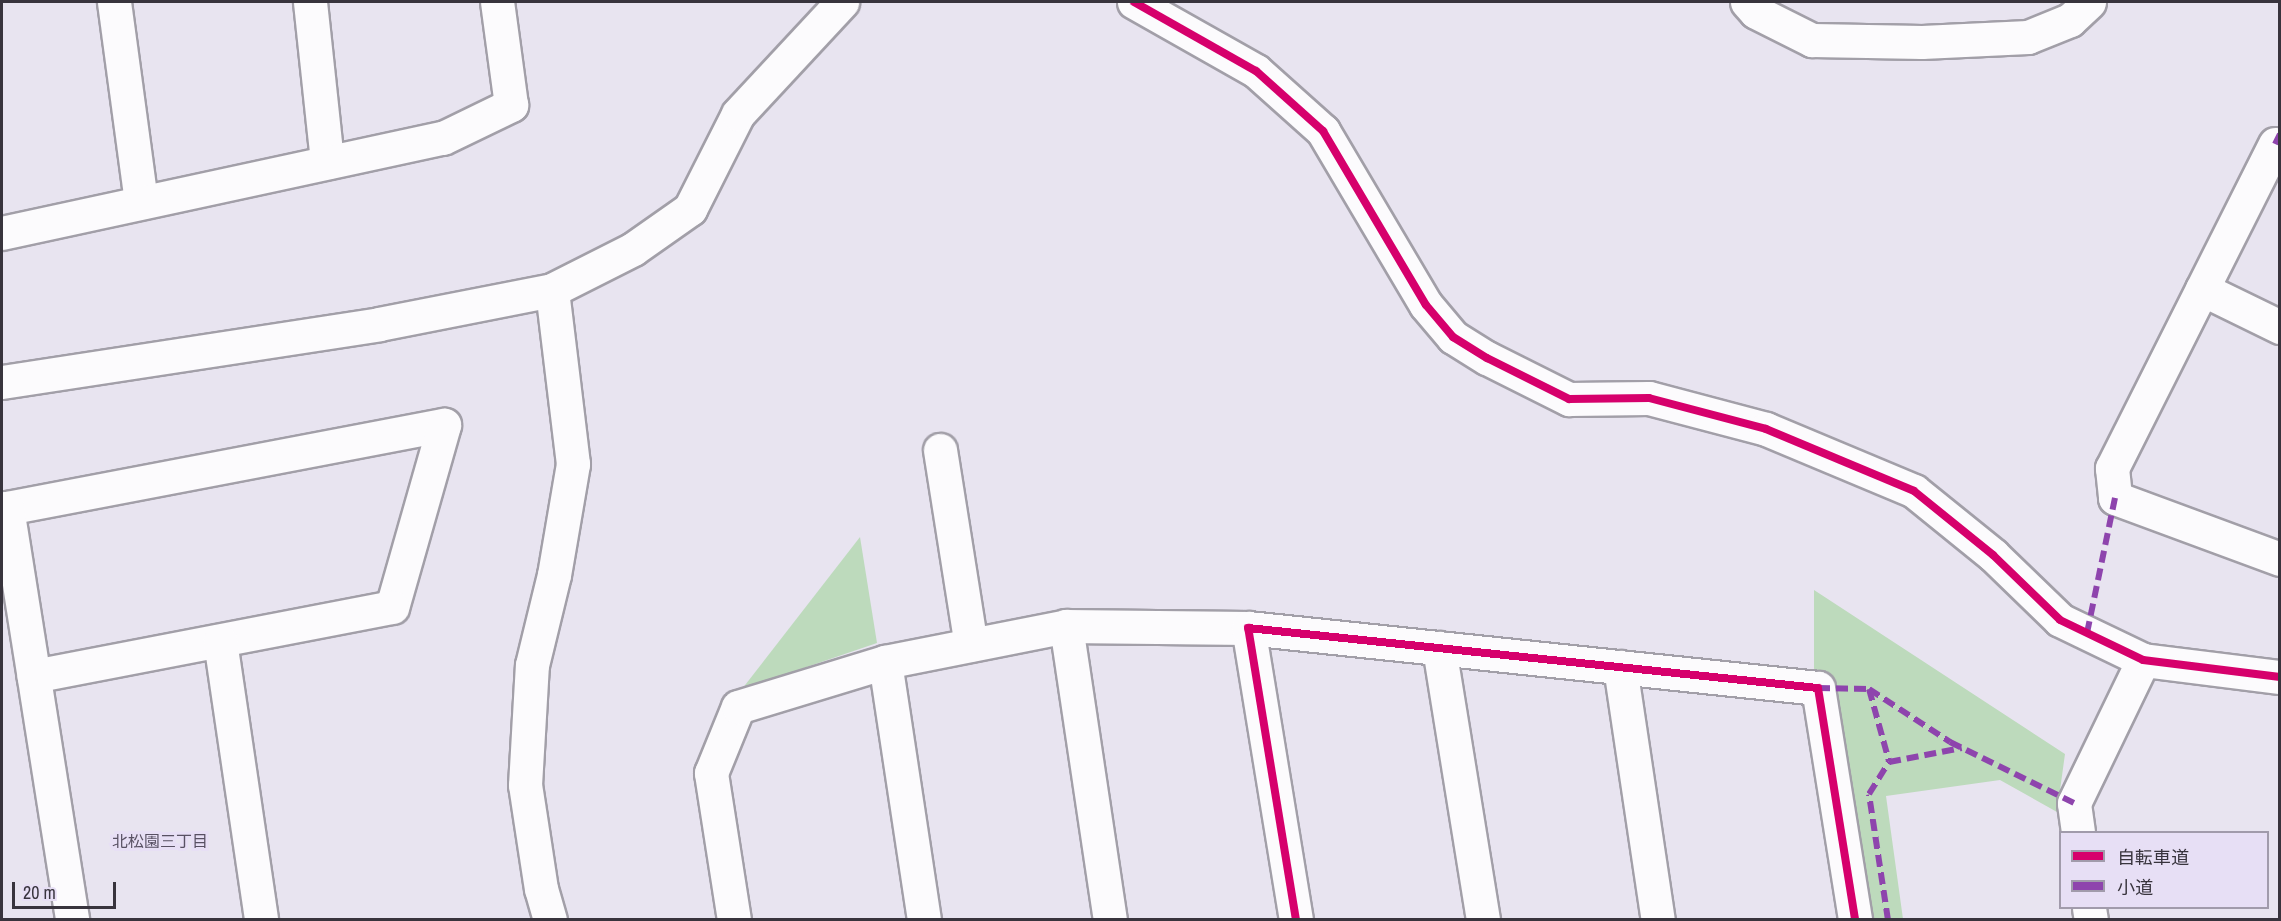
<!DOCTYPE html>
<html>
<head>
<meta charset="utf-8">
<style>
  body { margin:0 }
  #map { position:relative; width:2281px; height:921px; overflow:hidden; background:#e8e4f0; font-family:"Archivo Narrow","Noto Sans JP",sans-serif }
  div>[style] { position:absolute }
  .green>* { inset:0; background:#bddabc }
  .roads { filter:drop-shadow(2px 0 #a29fa8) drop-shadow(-2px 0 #a29fa8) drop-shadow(0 2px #a29fa8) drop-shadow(0 -2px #a29fa8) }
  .minor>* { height:33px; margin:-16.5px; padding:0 16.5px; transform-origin:16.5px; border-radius:16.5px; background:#fcfbfd }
  .quiet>* { height:6px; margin-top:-3px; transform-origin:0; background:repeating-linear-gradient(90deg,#8e44ad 0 12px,transparent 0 18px) }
  .cycleway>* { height:8px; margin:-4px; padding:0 4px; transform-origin:4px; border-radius:4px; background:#d6006c }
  span { translate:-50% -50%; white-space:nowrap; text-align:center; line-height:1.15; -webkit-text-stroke:6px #e7dff5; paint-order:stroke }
  .neighbourhood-label { font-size:16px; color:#585163 }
  .frame { position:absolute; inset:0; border:3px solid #38343d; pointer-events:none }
  .legend { position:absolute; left:2059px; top:831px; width:210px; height:78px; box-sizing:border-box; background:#e7dff5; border:2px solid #a19bab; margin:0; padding:8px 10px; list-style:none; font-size:18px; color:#38343d }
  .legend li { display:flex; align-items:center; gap:12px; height:30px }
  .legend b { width:30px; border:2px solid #a19bab }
  .scale { position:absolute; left:12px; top:882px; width:104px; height:27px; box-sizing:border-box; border:3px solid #38343d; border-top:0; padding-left:8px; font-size:18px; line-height:21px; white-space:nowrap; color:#38343d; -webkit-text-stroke:4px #e7dff5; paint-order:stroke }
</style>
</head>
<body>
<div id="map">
  <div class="green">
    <i style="clip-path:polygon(860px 537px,877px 643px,742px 689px)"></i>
    <i style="clip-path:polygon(1814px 590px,2065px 754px,2057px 812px,2000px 780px,1886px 796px,1903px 919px,1855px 919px,1814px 668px)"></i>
  </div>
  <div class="roads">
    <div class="minor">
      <i style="left:114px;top:2px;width:202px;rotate:82.3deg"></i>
      <i style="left:310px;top:2px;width:161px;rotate:83.9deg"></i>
      <i style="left:1134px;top:2px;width:140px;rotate:29.5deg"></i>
      <i style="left:1256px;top:71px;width:90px;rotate:41.8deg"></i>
      <i style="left:1323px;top:131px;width:202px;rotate:59.4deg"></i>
      <i style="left:1426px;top:305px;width:42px;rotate:49.8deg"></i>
      <i style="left:1453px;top:337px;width:40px;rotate:32deg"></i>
      <i style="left:1487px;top:358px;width:92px;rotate:26.6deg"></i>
      <i style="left:1569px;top:399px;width:80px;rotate:-0.7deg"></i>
      <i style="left:1649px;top:398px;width:121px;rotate:14.8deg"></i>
      <i style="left:1766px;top:429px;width:160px;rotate:22.7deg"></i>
      <i style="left:1914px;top:491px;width:102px;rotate:39deg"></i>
      <i style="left:1993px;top:555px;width:93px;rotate:44.1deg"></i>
      <i style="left:2060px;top:620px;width:92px;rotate:25.7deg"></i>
      <i style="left:2143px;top:660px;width:138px;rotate:7.1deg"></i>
      <i style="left:1747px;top:2px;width:13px;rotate:48deg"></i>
      <i style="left:1756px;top:12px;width:63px;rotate:26.6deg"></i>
      <i style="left:1812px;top:40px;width:110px;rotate:1deg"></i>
      <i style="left:1922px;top:42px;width:106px;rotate:-2.7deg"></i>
      <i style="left:2028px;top:37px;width:45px;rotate:-22deg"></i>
      <i style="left:2070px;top:20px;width:26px;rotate:-43deg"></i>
      <i style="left:2275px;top:144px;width:363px;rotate:116.7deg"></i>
      <i style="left:2112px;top:468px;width:30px;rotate:84deg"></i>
      <i style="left:2115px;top:498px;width:176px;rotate:20.3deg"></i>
      <i style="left:2px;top:233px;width:451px;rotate:-12.2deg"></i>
      <i style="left:443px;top:138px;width:76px;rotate:-25.9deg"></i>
      <i style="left:511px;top:105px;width:104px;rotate:-97.7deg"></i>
      <i style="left:2202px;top:289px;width:87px;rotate:26deg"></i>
      <i style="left:2px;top:382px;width:381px;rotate:-8.7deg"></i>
      <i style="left:379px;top:324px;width:176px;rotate:-11.1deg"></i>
      <i style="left:552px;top:290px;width:91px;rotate:-26.8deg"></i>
      <i style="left:633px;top:249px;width:70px;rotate:-35.1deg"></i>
      <i style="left:690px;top:209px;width:106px;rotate:-63.2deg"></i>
      <i style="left:738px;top:114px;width:153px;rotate:-47.1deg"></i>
      <i style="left:940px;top:450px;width:197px;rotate:81deg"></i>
      <i style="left:7px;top:508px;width:445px;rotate:-10.8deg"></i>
      <i style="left:444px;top:425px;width:189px;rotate:105.9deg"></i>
      <i style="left:392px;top:607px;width:365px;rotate:169.1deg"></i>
      <i style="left:2px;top:509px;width:5px;rotate:-11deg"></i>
      <i style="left:7px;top:508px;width:417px;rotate:81deg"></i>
      <i style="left:1066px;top:626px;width:297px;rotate:81.5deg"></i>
      <i style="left:220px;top:641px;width:282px;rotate:81.6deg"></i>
      <i style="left:1439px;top:648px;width:276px;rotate:80.8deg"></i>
      <i style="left:885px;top:662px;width:261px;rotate:81.4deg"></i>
      <i style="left:1620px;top:667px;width:256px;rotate:81.5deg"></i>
      <i style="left:2078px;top:832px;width:29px;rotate:-98deg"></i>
      <i style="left:2074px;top:803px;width:159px;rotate:-64.2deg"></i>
      <i style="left:2089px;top:908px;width:12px;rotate:81deg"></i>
      <i style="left:550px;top:920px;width:32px;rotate:-106deg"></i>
      <i style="left:541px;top:889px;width:105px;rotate:-98.7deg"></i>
      <i style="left:525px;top:785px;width:120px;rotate:-86.7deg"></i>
      <i style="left:532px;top:665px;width:93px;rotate:-76.3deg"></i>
      <i style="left:554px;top:575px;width:113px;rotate:-80.3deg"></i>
      <i style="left:573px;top:464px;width:175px;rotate:-96.9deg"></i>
      <i style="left:734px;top:920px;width:149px;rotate:-98.9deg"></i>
      <i style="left:711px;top:773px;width:71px;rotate:-67.8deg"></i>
      <i style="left:738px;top:707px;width:154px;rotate:-17deg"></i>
      <i style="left:885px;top:662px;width:185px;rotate:-11.2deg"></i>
      <i style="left:1066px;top:626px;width:182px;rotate:0.6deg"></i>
      <i style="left:1296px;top:920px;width:296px;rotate:-99.3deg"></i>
      <i style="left:1248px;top:628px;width:573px;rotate:6.01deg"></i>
      <i style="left:1818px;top:688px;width:235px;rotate:80.9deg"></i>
    </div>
  </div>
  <div class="quiet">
    <i style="left:2275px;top:144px;width:11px;rotate:-63deg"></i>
    <i style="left:2087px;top:633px;width:138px;rotate:-78.3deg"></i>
    <i style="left:1818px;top:688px;width:51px;rotate:1.1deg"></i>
    <i style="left:1869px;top:689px;width:97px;rotate:33.2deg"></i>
    <i style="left:1950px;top:742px;width:138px;rotate:26.2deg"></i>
    <i style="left:1869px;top:689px;width:75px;rotate:74.5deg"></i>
    <i style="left:1888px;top:920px;width:127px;rotate:-98.6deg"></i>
    <i style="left:1869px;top:794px;width:38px;rotate:-58deg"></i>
    <i style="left:1889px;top:762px;width:74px;rotate:-10.9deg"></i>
  </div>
  <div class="cycleway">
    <i style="left:1134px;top:2px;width:140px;rotate:29.5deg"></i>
    <i style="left:1256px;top:71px;width:90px;rotate:41.8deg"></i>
    <i style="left:1323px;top:131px;width:202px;rotate:59.4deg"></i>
    <i style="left:1426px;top:305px;width:42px;rotate:49.8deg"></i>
    <i style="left:1453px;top:337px;width:40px;rotate:32deg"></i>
    <i style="left:1487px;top:358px;width:92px;rotate:26.6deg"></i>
    <i style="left:1569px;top:399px;width:80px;rotate:-0.7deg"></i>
    <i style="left:1649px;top:398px;width:121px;rotate:14.8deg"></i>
    <i style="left:1766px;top:429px;width:160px;rotate:22.7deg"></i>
    <i style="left:1914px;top:491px;width:102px;rotate:39deg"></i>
    <i style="left:1993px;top:555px;width:93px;rotate:44.1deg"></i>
    <i style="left:2060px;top:620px;width:92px;rotate:25.7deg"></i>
    <i style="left:2143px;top:660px;width:138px;rotate:7.1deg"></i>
    <i style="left:1296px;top:920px;width:296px;rotate:-99.3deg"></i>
    <i style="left:1248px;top:628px;width:573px;rotate:6.01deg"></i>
    <i style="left:1818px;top:688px;width:235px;rotate:80.9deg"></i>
  </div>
  <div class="neighbourhood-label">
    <span style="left:160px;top:841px">北松園三丁目</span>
  </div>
  <div class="frame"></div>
  <ul class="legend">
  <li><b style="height:8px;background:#d6006c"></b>自転車道</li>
  <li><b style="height:8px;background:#8e44ad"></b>小道</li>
  </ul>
  <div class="scale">20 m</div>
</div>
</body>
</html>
